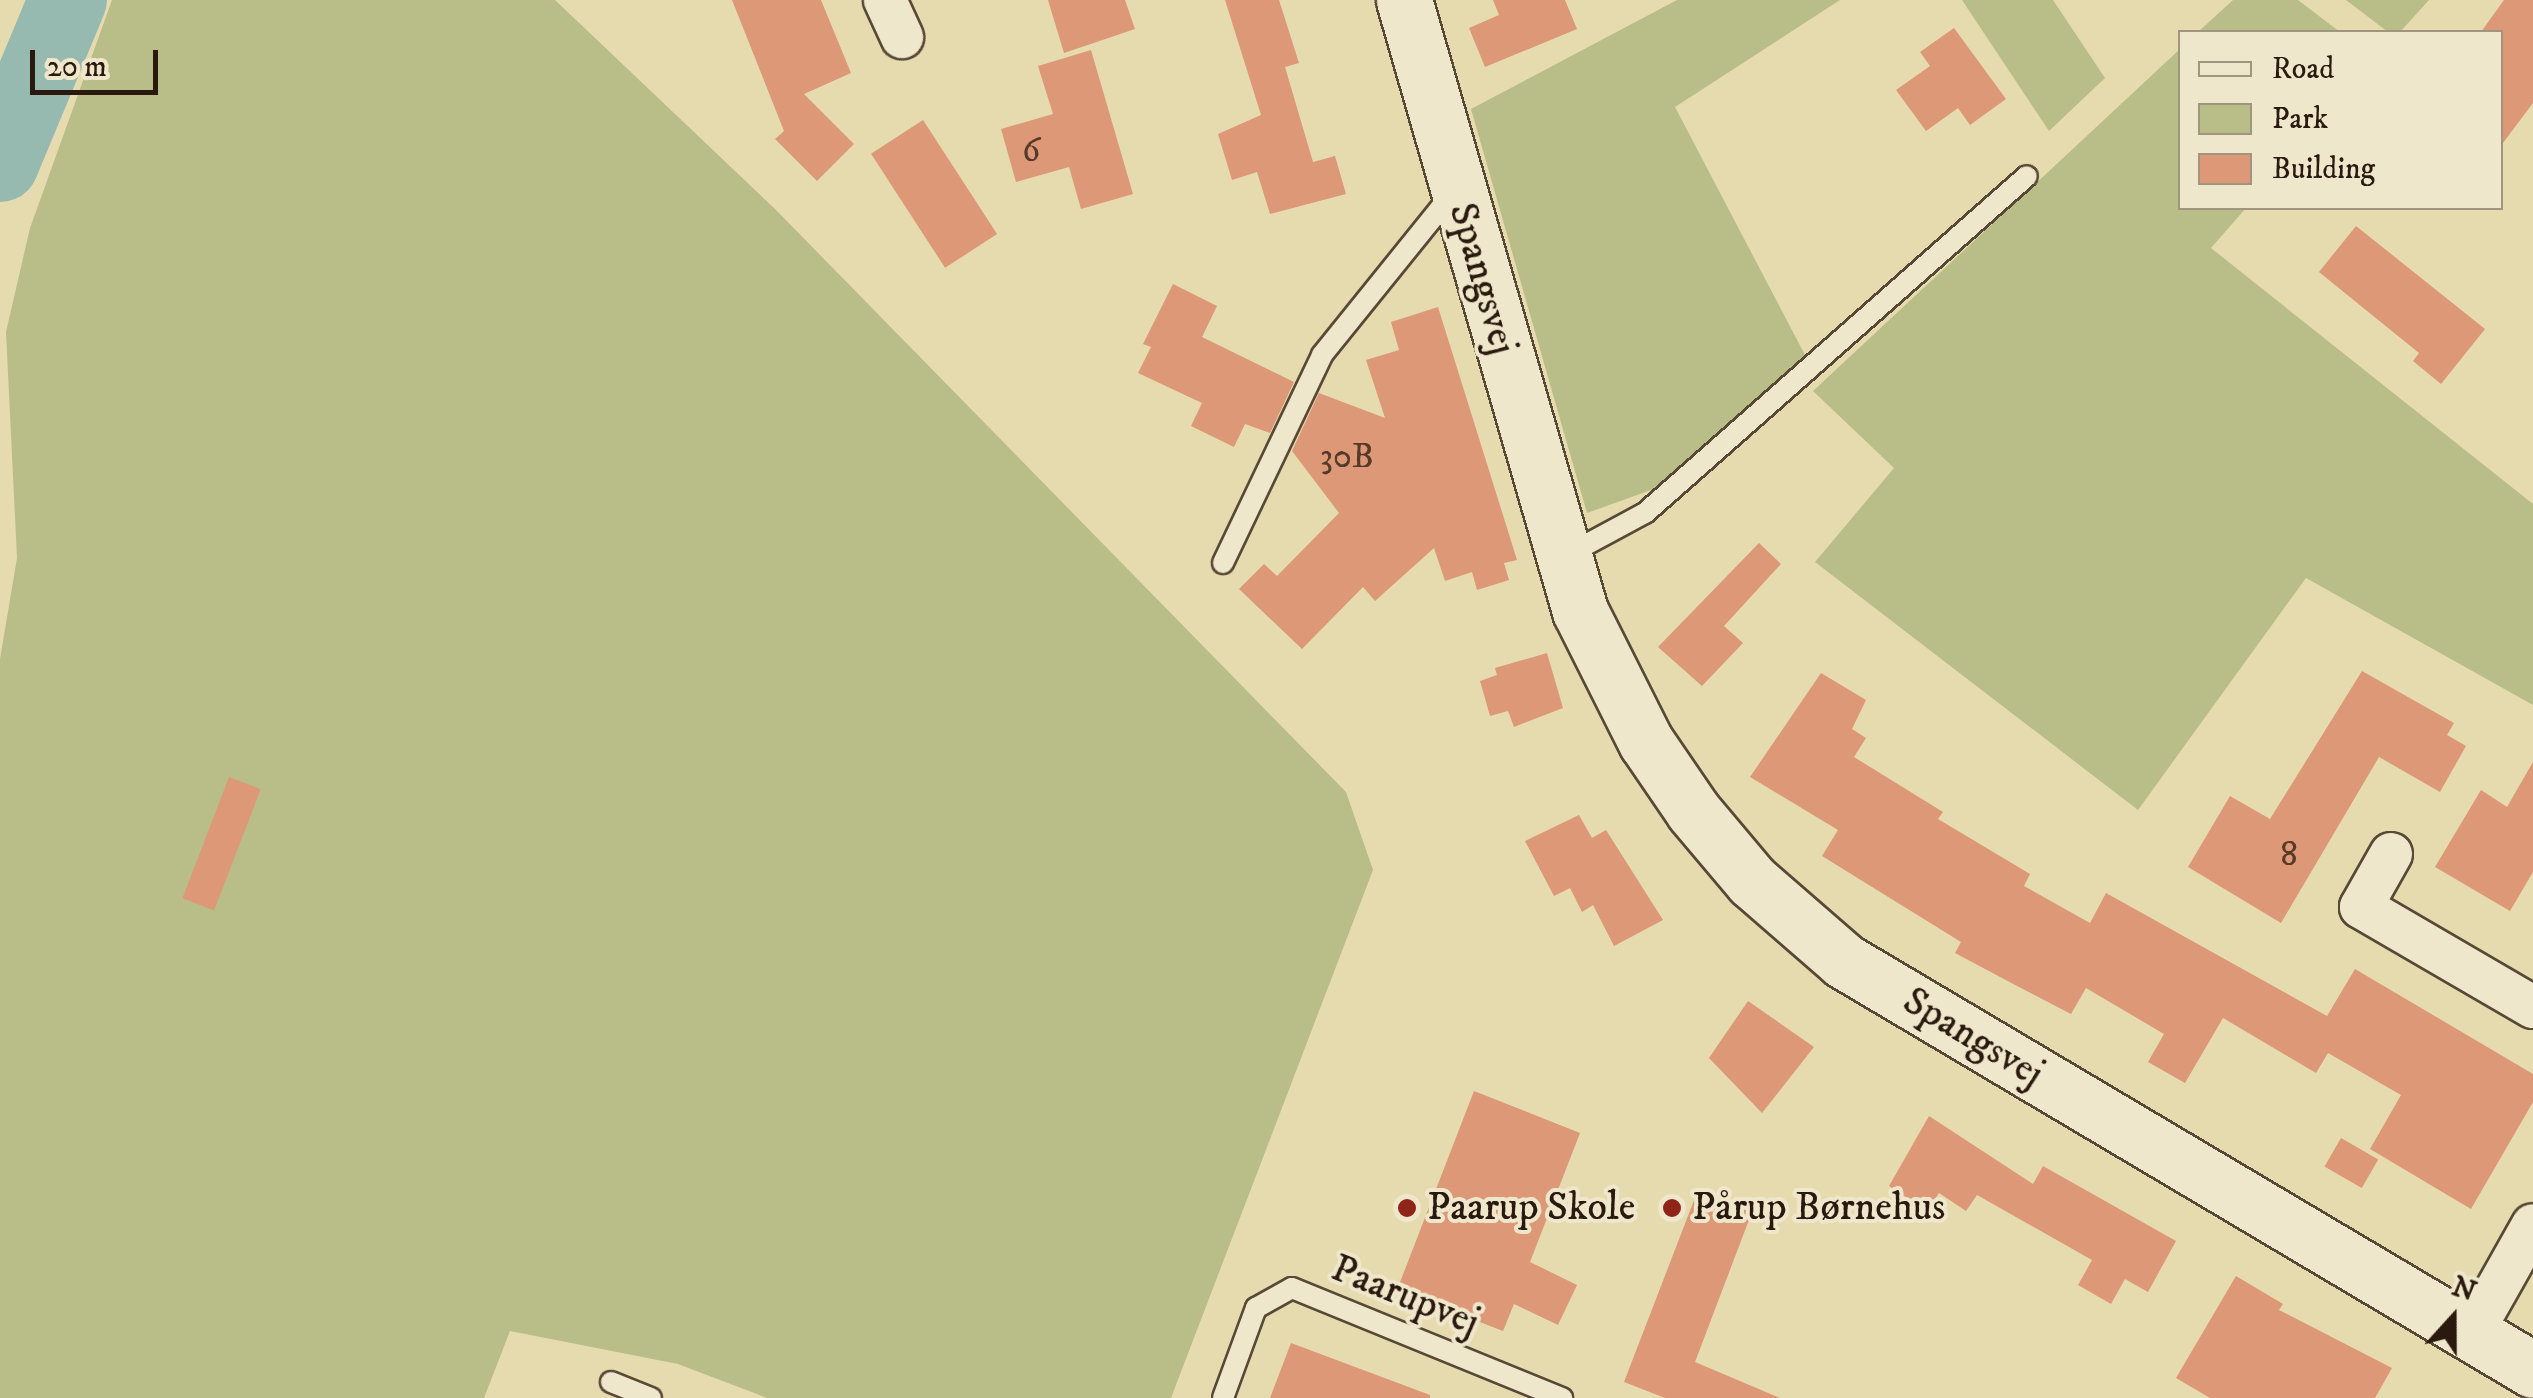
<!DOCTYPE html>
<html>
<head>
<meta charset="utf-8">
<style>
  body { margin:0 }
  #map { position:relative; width:2533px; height:1398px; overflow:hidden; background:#e6daaf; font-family:"IM FELL DW Pica",serif }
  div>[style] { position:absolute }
  .green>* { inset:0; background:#b9be88 }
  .river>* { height:78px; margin:-39px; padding:0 39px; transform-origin:39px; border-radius:39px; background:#97bab0 }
  .building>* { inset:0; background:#dc9877; transform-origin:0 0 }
  .roads { filter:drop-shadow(2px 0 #584936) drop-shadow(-2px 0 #584936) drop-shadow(0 2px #584936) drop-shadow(0 -2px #584936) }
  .lane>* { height:20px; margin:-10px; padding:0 10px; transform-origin:10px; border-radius:10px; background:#efe7cb }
  .street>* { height:42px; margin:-21px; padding:0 21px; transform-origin:21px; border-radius:21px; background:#efe7cb }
  .secondary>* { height:55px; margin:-27.5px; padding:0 27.5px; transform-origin:27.5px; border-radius:27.5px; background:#efe7cb }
  .dots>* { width:28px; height:28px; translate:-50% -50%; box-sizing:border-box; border:5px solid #efe7cb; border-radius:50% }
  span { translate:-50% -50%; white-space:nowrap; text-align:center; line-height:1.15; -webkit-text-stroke:8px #efe7cb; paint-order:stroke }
  .number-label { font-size:35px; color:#563928 }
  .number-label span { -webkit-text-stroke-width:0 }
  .street-label { font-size:40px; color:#29190e }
  .poi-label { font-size:40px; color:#29190e }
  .left { translate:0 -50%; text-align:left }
  .legend { position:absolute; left:2178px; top:30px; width:325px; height:180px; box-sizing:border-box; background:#efe7cb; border:2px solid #a0957f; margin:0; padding:12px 18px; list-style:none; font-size:30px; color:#29190e }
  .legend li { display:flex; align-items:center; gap:20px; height:50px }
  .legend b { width:50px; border:2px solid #a0957f }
  .north { position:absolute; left:2403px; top:1268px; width:100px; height:100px; -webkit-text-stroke:8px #efe7cb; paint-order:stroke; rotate:21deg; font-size:28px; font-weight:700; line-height:40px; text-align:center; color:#29190e }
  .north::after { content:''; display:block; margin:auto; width:35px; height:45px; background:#29190e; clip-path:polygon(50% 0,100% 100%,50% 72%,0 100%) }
  .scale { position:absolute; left:30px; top:50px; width:128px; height:45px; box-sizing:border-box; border:5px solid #29190e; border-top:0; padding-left:12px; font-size:30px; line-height:35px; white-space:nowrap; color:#29190e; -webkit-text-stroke:8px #efe7cb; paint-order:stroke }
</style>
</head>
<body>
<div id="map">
  <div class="green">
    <i style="clip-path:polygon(112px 0,555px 0,776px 210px,1346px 792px,1373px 870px,1171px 1398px,767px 1398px,678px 1364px,510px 1331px,484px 1398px,0 1398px,0 659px,17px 558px,6px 332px,30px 228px)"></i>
    <i style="clip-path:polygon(1677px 0,1840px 0,1675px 107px,1805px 355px,1665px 485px,1587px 513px,1471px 109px)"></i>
    <i style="clip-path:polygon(1962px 0,2053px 0,2105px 78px,2049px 131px)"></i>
    <i style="clip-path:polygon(2233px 0,2298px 0,2340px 32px,2198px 32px)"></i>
    <i style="clip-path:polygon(2346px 0,2429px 0,2400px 32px,2388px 32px)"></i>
    <i style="clip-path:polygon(2180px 49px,2180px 208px,2246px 208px,2211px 248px,2533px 504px,2533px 705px,2306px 578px,2138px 810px,1815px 562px,1894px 468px,1813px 391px)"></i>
  </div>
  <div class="river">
    <i style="left:0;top:163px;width:177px;rotate:-67.4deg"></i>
  </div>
  <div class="building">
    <i style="clip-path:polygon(732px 0,821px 0,851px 73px,804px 94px,854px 144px,817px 181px,775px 139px,784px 131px)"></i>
    <i style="clip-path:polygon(1048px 0,1125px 0,1135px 29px,1064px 53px)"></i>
    <i style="clip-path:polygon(1225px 0,1279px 0,1299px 63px,1285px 67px,1313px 162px,1335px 156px,1346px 194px,1270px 214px,1257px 172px,1232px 180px,1218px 134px,1261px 115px)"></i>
    <i style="clip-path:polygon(1493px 0,1565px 0,1577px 29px,1485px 67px,1469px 28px,1499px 15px)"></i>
    <i style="clip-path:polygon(2504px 0,2533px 0,2533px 103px,2500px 147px,2500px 32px,2481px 32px)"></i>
    <i style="clip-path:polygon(1954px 28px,2006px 99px,1970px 125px,1958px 108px,1926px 131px,1896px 90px,1930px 66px,1920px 52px)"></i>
    <i style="clip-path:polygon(1091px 50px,1133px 194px,1081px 209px,1069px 167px,1016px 182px,1001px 129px,1053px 114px,1038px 66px)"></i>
    <i style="left:923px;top:120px;width:136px;height:62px;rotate:57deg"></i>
    <i style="clip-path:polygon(2356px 226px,2485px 329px,2441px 384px,2413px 361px,2419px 353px,2319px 272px)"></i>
    <i style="clip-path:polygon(1173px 284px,1217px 306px,1202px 337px,1294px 382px,1270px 433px,1245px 424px,1234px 447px,1191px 426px,1202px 403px,1138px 373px,1151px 347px,1143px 344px)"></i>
    <i style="clip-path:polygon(1438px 307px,1517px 560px,1504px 563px,1509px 580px,1477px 590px,1472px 572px,1445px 581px,1434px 548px,1375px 601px,1363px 587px,1302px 649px,1239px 589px,1264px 564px,1277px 576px,1339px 513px,1292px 451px,1319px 393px,1385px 418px,1366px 360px,1399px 350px,1391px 322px)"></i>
    <i style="clip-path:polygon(1759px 543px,1781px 564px,1724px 626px,1743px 643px,1702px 686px,1658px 647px)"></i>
    <i style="clip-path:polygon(1547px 653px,1563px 708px,1514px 727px,1508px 711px,1490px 716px,1480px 681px,1497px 675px,1495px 668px)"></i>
    <i style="clip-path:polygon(2362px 671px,2454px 723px,2447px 735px,2466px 746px,2440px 792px,2379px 757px,2281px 923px,2188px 867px,2230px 796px,2270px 819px)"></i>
    <i style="clip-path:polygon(1821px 673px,1866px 700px,1852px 729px,1866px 738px,1854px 757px,1943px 812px,1938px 819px,2030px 874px,2024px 886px,2090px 923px,2106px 893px,2327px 1016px,2355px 969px,2533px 1074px,2533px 1102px,2471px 1209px,2370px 1149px,2401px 1095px,2328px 1053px,2316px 1073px,2223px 1018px,2185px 1083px,2148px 1062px,2164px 1034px,2086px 988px,2071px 1014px,2019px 987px,1955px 953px,1961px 942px,1822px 856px,1838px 830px,1750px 777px)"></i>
    <i style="clip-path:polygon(2533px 762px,2533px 872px,2510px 911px,2435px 867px,2481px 790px,2507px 807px)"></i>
    <i style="left:229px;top:777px;width:34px;height:130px;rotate:21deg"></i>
    <i style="clip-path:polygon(1579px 815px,1592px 838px,1606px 830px,1663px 920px,1614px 946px,1593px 905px,1582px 912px,1570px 888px,1554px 896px,1525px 841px)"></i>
    <i style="clip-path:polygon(1748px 1001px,1814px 1047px,1762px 1113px,1709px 1058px)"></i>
    <i style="clip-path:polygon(1474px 1091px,1580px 1133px,1530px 1262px,1577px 1285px,1558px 1325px,1514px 1304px,1503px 1331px,1397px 1290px)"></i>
    <i style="clip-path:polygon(1929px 1116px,2033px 1184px,2043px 1166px,2176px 1241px,2148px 1292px,2125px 1279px,2111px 1304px,2078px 1285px,2092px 1260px,1977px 1195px,1966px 1211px,1939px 1193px,1927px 1211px,1889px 1186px)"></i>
    <i style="left:2341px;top:1138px;width:43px;height:33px;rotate:30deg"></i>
    <i style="clip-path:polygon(1698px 1190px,1752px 1212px,1695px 1362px,1780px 1398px,1665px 1398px,1624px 1382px)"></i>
    <i style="clip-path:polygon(2236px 1276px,2283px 1304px,2279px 1310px,2392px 1368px,2375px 1398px,2210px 1398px,2176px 1378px)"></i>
    <i style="clip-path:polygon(1291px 1343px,1430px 1395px,1430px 1398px,1270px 1398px)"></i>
  </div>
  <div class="roads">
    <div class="lane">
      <i style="left:1567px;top:555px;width:89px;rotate:-28.3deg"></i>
      <i style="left:1645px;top:513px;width:509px;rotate:-41.42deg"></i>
      <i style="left:1223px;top:563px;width:230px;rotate:-64.5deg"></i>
      <i style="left:1322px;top:355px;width:206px;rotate:-51.1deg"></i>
      <i style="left:611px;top:1382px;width:43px;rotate:21.8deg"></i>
      <i style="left:1223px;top:1398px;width:96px;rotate:-69.9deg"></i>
      <i style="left:1256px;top:1308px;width:41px;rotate:-29.1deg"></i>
      <i style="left:1292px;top:1288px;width:292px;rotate:22.2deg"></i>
    </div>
    <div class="street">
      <i style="left:885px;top:0;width:41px;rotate:65.3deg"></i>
      <i style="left:2391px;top:854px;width:61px;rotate:119.5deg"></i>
      <i style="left:2361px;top:907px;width:199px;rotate:30.2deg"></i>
      <i style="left:2471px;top:1335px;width:126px;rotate:-60.6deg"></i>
    </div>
    <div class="secondary">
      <i style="left:1404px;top:0;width:636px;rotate:73.93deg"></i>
      <i style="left:1580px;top:611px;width:147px;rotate:63.3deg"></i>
      <i style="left:1646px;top:742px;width:83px;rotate:55.7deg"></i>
      <i style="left:1693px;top:811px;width:92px;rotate:49.9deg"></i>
      <i style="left:1752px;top:881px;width:122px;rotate:41deg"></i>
      <i style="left:1844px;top:961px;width:801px;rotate:30.69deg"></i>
    </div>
  </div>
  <div class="dots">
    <i style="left:1407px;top:1208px;background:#8f2418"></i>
    <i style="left:1672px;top:1208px;background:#8f2418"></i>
  </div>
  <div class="number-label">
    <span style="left:1031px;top:151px">6</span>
    <span style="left:1347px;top:457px">30B</span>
    <span style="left:2289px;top:855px">8</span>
  </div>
  <div class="street-label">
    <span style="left:1482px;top:279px;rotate:74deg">Spangsvej</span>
    <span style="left:1973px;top:1038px;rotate:31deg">Spangsvej</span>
    <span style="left:1405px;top:1296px;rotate:22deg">Paarupvej</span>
  </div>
  <div class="poi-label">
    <span class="left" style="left:1427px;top:1208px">Paarup Skole</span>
    <span class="left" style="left:1692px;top:1208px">Pårup Børnehus</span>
  </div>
  <ul class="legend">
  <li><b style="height:12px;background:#efe7cb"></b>Road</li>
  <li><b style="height:28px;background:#b9be88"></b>Park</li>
  <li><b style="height:28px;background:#dc9877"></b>Building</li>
  </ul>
  <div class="north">N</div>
  <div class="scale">20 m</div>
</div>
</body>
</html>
